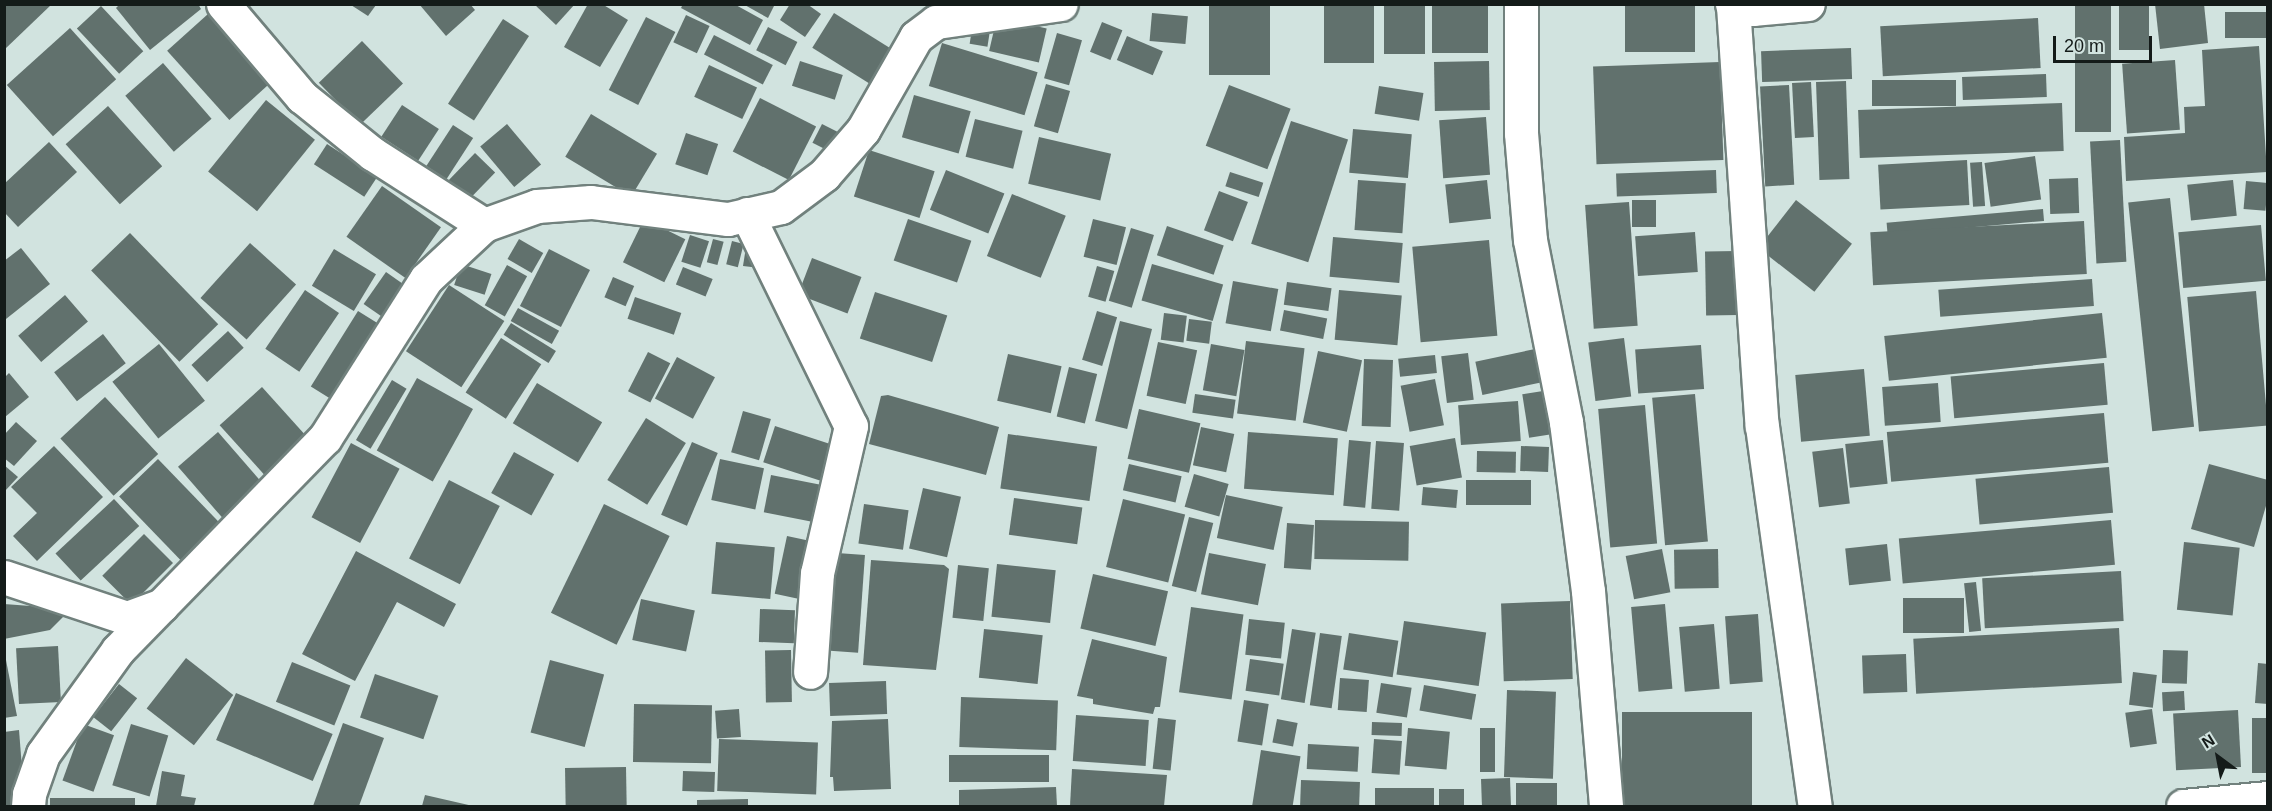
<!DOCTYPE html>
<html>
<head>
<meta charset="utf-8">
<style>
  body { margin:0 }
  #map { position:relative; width:2272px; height:811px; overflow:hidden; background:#d1e3df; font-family:Helvetica,sans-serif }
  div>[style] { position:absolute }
  .building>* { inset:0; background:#61716d; transform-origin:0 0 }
  .roads { filter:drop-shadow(2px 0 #71817d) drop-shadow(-2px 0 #71817d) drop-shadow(0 2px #71817d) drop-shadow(0 -2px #71817d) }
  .minor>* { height:33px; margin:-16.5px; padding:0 16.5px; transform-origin:16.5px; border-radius:16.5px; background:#fff }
  .highway>* { height:33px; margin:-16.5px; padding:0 16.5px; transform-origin:16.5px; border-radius:16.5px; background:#fff }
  span { translate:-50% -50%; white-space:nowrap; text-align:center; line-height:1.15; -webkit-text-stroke:6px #d1e3df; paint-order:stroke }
  .frame { position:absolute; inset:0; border:6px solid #141b19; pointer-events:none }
  .north { position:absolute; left:2188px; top:727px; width:60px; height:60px; -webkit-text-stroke:4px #d1e3df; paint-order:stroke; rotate:328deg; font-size:16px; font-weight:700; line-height:24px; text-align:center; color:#141b19 }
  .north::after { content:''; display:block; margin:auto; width:21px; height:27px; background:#141b19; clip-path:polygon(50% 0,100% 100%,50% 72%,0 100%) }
  .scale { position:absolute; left:2053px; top:36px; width:99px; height:27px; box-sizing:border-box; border:3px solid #141b19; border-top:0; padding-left:8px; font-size:18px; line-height:21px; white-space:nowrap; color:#141b19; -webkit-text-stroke:4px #d1e3df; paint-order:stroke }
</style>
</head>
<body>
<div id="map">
  <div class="building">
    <i style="clip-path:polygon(4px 4px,52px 4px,4px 50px)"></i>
    <i style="clip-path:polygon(120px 4px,198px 4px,201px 9px,150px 50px,116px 8px)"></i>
    <i style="clip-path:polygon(419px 4px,470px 4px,475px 10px,446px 36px)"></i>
    <i style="clip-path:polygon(534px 4px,575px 4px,556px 25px)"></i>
    <i style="clip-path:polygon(588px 4px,602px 4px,628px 20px,600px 67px,564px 47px)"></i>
    <i style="clip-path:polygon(683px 4px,734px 4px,763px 20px,750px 45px,681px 8px)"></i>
    <i style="clip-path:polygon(743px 4px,775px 4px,768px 18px)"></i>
    <i style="clip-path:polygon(790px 4px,807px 4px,821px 14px,805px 37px,780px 20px)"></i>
    <i style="left:1209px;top:4px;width:61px;height:71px"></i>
    <i style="left:1324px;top:4px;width:50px;height:59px"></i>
    <i style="left:1384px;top:4px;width:41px;height:50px"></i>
    <i style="left:1432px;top:4px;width:56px;height:49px"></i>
    <i style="left:1625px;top:4px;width:70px;height:48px"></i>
    <i style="left:2075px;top:4px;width:36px;height:128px"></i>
    <i style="left:2119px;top:4px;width:30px;height:46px"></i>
    <i style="clip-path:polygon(2155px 4px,2204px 4px,2208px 43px,2160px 49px)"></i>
    <i style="clip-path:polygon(351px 5px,376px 5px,368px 16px)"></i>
    <i style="left:101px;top:6px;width:62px;height:33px;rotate:47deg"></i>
    <i style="left:2225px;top:12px;width:43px;height:26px"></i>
    <i style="left:834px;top:13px;width:73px;height:41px;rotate:32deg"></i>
    <i style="left:1152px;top:13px;width:36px;height:28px;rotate:5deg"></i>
    <i style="left:208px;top:14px;width:93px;height:55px;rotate:48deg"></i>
    <i style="left:686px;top:15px;width:26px;height:30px;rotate:25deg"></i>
    <i style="left:646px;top:17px;width:33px;height:82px;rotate:27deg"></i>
    <i style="left:997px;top:17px;width:51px;height:35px;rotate:13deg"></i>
    <i style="left:2038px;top:18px;width:50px;height:158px;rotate:87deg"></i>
    <i style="left:503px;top:19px;width:31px;height:101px;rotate:33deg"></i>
    <i style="left:1102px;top:22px;width:22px;height:32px;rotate:22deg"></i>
    <i style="left:768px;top:27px;width:33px;height:26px;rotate:27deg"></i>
    <i style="left:70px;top:28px;width:69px;height:85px;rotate:48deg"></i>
    <i style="left:972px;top:29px;width:18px;height:15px;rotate:9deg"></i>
    <i style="left:1057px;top:33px;width:26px;height:47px;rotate:16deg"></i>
    <i style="left:714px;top:35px;width:66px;height:22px;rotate:27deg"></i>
    <i style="left:1127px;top:36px;width:39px;height:26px;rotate:23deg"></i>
    <i style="left:362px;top:41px;width:59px;height:60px;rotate:46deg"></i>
    <i style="left:942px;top:43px;width:100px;height:45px;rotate:17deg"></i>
    <i style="clip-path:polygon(2259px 46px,2267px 172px,2126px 181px,2124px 137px,2185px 133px,2184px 107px,2205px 106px,2202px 50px)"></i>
    <i style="left:1851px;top:48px;width:31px;height:90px;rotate:88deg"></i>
    <i style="left:2175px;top:60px;width:70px;height:53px;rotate:86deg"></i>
    <i style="left:800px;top:61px;width:45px;height:26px;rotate:18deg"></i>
    <i style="left:1489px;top:61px;width:49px;height:55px;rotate:89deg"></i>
    <i style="left:1720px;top:62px;width:98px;height:127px;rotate:88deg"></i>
    <i style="left:163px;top:63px;width:74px;height:50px;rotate:49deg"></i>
    <i style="left:709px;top:65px;width:53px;height:35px;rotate:25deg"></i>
    <i style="left:2046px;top:74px;width:23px;height:84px;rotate:88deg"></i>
    <i style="left:1956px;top:80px;width:26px;height:84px;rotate:90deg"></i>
    <i style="left:1846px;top:81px;width:98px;height:30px;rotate:88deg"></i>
    <i style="left:1811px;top:82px;width:55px;height:19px;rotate:87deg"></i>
    <i style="left:1046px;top:84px;width:25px;height:44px;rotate:16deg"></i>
    <i style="left:1229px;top:85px;width:66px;height:65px;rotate:21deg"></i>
    <i style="left:1789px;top:85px;width:100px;height:29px;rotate:87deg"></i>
    <i style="left:1379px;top:86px;width:45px;height:28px;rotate:9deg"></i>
    <i style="left:914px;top:95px;width:59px;height:44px;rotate:16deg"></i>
    <i style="left:760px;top:98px;width:63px;height:60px;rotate:27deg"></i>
    <i style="left:266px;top:100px;width:63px;height:92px;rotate:39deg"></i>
    <i style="left:2062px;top:103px;width:48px;height:204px;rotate:88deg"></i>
    <i style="left:402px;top:105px;width:44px;height:38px;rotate:33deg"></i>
    <i style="left:108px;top:106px;width:81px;height:57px;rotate:48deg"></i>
    <i style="left:591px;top:114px;width:77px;height:50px;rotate:31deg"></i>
    <i style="left:1486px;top:117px;width:58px;height:47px;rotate:86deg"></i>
    <i style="left:975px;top:119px;width:49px;height:39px;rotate:14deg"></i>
    <i style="left:1291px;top:121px;width:60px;height:129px;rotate:18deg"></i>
    <i style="left:507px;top:124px;width:53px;height:35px;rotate:50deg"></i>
    <i style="left:822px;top:124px;width:25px;height:21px;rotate:27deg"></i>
    <i style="left:453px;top:125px;width:24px;height:49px;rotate:33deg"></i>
    <i style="left:1353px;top:129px;width:59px;height:44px;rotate:5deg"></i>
    <i style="left:686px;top:133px;width:34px;height:33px;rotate:19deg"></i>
    <i style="left:1039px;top:137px;width:74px;height:48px;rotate:13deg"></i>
    <i style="left:2120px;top:140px;width:122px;height:30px;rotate:87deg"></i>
    <i style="clip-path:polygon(49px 142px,77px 172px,18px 227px,4px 212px,4px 184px)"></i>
    <i style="left:327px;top:144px;width:60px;height:24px;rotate:33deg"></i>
    <i style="left:869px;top:150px;width:69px;height:49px;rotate:18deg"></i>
    <i style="left:475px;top:153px;width:28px;height:40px;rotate:44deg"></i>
    <i style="left:2035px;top:156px;width:44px;height:51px;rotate:82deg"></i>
    <i style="left:1967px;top:160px;width:45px;height:89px;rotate:87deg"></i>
    <i style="left:1982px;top:162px;width:44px;height:12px;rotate:86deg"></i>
    <i style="left:946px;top:170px;width:63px;height:43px;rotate:22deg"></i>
    <i style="left:1716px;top:170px;width:23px;height:100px;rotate:88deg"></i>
    <i style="left:1230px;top:172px;width:35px;height:15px;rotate:18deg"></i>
    <i style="left:2078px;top:178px;width:35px;height:29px;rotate:88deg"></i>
    <i style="left:1358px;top:180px;width:48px;height:50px;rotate:4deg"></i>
    <i style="left:1487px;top:180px;width:39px;height:42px;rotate:84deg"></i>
    <i style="left:2233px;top:180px;width:36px;height:46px;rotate:84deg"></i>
    <i style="left:2246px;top:181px;width:22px;height:28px;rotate:5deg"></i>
    <i style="left:382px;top:186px;width:72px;height:62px;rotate:35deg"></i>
    <i style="left:1219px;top:191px;width:31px;height:42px;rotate:21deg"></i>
    <i style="left:1012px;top:194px;width:58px;height:67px;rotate:22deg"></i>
    <i style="left:2170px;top:198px;width:230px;height:42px;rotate:84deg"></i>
    <i style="left:1632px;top:200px;width:24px;height:27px"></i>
    <i style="left:1796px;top:200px;width:71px;height:61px;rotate:38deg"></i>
    <i style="left:1629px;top:202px;width:124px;height:44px;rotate:86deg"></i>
    <i style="left:2043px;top:209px;width:12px;height:157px;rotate:85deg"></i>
    <i style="left:644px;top:219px;width:46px;height:48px;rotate:26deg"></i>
    <i style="left:908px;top:219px;width:67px;height:44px;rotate:19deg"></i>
    <i style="left:1093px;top:219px;width:34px;height:39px;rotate:14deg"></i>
    <i style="left:2084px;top:221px;width:53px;height:214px;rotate:87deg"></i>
    <i style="left:2261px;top:225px;width:56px;height:83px;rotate:85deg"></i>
    <i style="left:1167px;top:226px;width:60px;height:31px;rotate:19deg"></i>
    <i style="left:1131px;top:228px;width:24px;height:76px;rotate:17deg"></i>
    <i style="left:1695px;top:232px;width:40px;height:60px;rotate:86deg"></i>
    <i style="left:130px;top:233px;width:127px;height:54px;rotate:46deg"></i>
    <i style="left:690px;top:235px;width:20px;height:28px;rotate:18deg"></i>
    <i style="left:1333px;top:237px;width:70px;height:40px;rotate:5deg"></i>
    <i style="left:519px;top:239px;width:28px;height:23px;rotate:30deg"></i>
    <i style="left:713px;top:239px;width:11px;height:24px;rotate:15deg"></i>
    <i style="left:1489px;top:240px;width:96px;height:77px;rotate:85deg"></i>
    <i style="left:732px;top:241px;width:12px;height:24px;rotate:14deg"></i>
    <i style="left:250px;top:243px;width:62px;height:74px;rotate:42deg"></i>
    <i style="clip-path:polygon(746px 247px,760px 268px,743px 266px)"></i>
    <i style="clip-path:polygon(21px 248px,50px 284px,6px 319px,4px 261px)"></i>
    <i style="left:334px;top:249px;width:49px;height:43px;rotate:31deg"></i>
    <i style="left:549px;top:249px;width:46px;height:64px;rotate:27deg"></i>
    <i style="left:1737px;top:251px;width:64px;height:32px;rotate:89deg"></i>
    <i style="left:812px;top:258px;width:53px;height:39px;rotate:21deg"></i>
    <i style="left:461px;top:264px;width:32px;height:22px;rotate:18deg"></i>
    <i style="left:1152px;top:264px;width:74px;height:38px;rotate:16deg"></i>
    <i style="left:507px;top:265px;width:23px;height:46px;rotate:29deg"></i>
    <i style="left:1097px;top:266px;width:18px;height:32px;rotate:16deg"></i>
    <i style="left:683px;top:267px;width:32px;height:19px;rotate:22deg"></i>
    <i style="left:386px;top:272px;width:33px;height:39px;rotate:35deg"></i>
    <i style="left:613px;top:277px;width:23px;height:22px;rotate:23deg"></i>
    <i style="left:2092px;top:279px;width:27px;height:154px;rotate:86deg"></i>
    <i style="left:1233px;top:281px;width:46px;height:43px;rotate:10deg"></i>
    <i style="left:1287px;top:282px;width:45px;height:23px;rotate:8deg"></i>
    <i style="left:449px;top:285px;width:66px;height:79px;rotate:33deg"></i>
    <i style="left:305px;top:290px;width:41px;height:71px;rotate:34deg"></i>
    <i style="left:1339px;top:290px;width:63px;height:50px;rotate:5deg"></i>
    <i style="left:2256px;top:291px;width:135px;height:69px;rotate:85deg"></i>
    <i style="left:875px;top:292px;width:76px;height:49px;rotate:18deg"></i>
    <i style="left:65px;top:295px;width:35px;height:62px;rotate:49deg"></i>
    <i style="left:635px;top:297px;width:49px;height:23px;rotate:19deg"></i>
    <i style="left:518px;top:308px;width:47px;height:15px;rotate:29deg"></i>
    <i style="left:1284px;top:310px;width:44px;height:21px;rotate:11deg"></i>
    <i style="left:358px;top:311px;width:36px;height:89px;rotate:32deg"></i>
    <i style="left:1097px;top:311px;width:21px;height:51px;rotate:17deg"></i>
    <i style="left:1164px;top:313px;width:23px;height:27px;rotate:7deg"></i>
    <i style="left:2102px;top:313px;width:45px;height:219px;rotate:84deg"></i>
    <i style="left:1189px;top:319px;width:23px;height:22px;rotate:7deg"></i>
    <i style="left:1120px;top:321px;width:33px;height:103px;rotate:14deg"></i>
    <i style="left:511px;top:323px;width:53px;height:14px;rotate:32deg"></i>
    <i style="left:228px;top:331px;width:23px;height:50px;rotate:47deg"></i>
    <i style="left:103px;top:334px;width:37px;height:62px;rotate:52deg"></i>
    <i style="left:501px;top:338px;width:48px;height:65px;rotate:33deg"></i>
    <i style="left:1624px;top:338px;width:59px;height:36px;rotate:83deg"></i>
    <i style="left:1246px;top:341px;width:59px;height:73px;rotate:7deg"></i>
    <i style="left:1158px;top:342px;width:40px;height:55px;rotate:12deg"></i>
    <i style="left:159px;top:344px;width:73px;height:60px;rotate:51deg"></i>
    <i style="left:1211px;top:344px;width:34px;height:47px;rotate:10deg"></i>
    <i style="left:1701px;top:345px;width:44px;height:66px;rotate:86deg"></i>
    <i style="left:1535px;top:349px;width:34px;height:61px;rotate:78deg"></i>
    <i style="left:1318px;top:351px;width:45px;height:73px;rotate:12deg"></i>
    <i style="left:648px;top:352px;width:25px;height:44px;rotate:27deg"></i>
    <i style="left:1468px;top:353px;width:47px;height:27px;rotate:83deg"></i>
    <i style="left:1008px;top:354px;width:55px;height:48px;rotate:13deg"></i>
    <i style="left:1435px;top:355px;width:18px;height:37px;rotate:84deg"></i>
    <i style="left:677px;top:357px;width:43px;height:47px;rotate:28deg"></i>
    <i style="left:1364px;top:359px;width:29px;height:67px;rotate:2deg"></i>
    <i style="left:2104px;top:363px;width:42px;height:154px;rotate:85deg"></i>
    <i style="left:1069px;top:367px;width:29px;height:51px;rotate:14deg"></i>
    <i style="left:1864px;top:369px;width:67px;height:69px;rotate:85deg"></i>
    <i style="clip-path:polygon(9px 373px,29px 397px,5px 417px,5px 377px)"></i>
    <i style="left:417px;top:378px;width:64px;height:83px;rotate:29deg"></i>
    <i style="left:1435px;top:379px;width:47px;height:35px;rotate:79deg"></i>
    <i style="left:392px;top:380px;width:17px;height:70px;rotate:31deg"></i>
    <i style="left:537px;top:383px;width:76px;height:47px;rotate:31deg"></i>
    <i style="left:1938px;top:383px;width:39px;height:56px;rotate:86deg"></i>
    <i style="left:262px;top:387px;width:73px;height:57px;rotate:48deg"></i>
    <i style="left:1543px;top:391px;width:44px;height:21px;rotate:81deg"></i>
    <i style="left:1195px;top:394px;width:41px;height:19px;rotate:8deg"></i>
    <i style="left:1695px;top:394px;width:148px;height:43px;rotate:85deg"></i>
    <i style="clip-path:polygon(888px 395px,999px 427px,986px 475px,869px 444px,881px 396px)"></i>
    <i style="left:105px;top:397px;width:78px;height:61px;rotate:47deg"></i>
    <i style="left:1518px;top:401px;width:40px;height:60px;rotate:86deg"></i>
    <i style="left:1645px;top:405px;width:139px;height:47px;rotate:85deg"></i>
    <i style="left:1139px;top:409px;width:63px;height:51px;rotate:13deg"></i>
    <i style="left:743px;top:411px;width:29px;height:43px;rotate:16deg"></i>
    <i style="left:2104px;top:413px;width:50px;height:218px;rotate:85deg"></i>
    <i style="left:646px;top:418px;width:47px;height:73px;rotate:32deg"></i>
    <i style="clip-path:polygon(16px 422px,37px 441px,14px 466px,4px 458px,4px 435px)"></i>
    <i style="left:775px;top:426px;width:66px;height:38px;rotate:18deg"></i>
    <i style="left:1201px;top:427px;width:34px;height:39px;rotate:12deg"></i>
    <i style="left:218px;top:432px;width:74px;height:53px;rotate:49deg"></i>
    <i style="left:1248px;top:432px;width:90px;height:57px;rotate:4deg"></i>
    <i style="left:1008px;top:434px;width:90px;height:55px;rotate:8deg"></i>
    <i style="left:1455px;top:438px;width:40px;height:46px;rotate:80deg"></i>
    <i style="left:1349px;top:440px;width:22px;height:66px;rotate:5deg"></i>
    <i style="left:1883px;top:440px;width:44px;height:38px;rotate:84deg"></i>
    <i style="left:1376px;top:441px;width:28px;height:68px;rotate:4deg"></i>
    <i style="left:692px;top:442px;width:28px;height:79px;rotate:23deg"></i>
    <i style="left:351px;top:443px;width:55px;height:84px;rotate:28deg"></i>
    <i style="clip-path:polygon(54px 446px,103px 497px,37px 561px,13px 536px,37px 513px,11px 487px)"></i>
    <i style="left:1521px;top:446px;width:28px;height:25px;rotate:2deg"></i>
    <i style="left:1843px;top:448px;width:56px;height:31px;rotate:83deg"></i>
    <i style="left:1477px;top:451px;width:39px;height:21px;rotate:1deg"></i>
    <i style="left:514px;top:452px;width:46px;height:47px;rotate:29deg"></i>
    <i style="left:158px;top:459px;width:91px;height:54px;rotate:46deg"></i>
    <i style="left:720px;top:459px;width:45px;height:42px;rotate:12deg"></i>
    <i style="left:1129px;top:464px;width:54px;height:27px;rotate:13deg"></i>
    <i style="clip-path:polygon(2209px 464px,2268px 480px,2268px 499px,2254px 547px,2191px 529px)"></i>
    <i style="clip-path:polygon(4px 465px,18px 477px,4px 492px)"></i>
    <i style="left:2109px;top:467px;width:46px;height:134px;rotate:85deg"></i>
    <i style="left:1194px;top:474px;width:36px;height:34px;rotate:16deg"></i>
    <i style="left:771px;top:475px;width:57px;height:38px;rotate:11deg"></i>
    <i style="left:449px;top:480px;width:57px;height:88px;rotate:27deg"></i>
    <i style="left:1531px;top:480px;width:25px;height:65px;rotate:90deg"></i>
    <i style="left:1423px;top:487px;width:35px;height:18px;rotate:5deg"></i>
    <i style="left:923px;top:488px;width:39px;height:62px;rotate:13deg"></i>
    <i style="left:1226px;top:495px;width:58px;height:44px;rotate:12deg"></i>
    <i style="left:1014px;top:498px;width:69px;height:37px;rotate:8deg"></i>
    <i style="left:114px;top:499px;width:37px;height:80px;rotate:47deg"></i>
    <i style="left:1123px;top:499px;width:64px;height:70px;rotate:14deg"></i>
    <i style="left:604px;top:504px;width:73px;height:121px;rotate:26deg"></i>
    <i style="left:864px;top:504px;width:45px;height:40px;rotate:8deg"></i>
    <i style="left:1189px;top:517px;width:25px;height:71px;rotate:14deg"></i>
    <i style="left:1315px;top:520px;width:94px;height:39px;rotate:1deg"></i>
    <i style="left:2111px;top:520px;width:45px;height:213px;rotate:85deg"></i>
    <i style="left:1287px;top:523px;width:27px;height:45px;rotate:4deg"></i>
    <i style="left:144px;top:534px;width:41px;height:59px;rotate:45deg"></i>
    <i style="left:787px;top:536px;width:30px;height:59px;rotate:12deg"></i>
    <i style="left:716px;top:542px;width:59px;height:52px;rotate:5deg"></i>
    <i style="left:2184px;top:542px;width:56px;height:68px;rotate:6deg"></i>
    <i style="left:1887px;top:544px;width:37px;height:42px;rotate:84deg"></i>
    <i style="left:1662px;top:549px;width:44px;height:37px;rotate:79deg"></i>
    <i style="left:1718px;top:549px;width:39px;height:44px;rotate:89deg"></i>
    <i style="clip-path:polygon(356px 551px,456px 604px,444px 627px,397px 602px,355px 681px,302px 654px)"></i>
    <i style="left:837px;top:553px;width:28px;height:98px;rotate:4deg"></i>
    <i style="left:1209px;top:553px;width:58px;height:42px;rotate:11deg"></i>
    <i style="clip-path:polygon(871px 560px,944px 565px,949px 569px,936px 670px,863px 665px)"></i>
    <i style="left:997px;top:564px;width:59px;height:53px;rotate:6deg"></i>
    <i style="left:958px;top:565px;width:31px;height:53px;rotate:6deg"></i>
    <i style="left:2121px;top:571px;width:50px;height:139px;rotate:87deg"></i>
    <i style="left:1093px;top:574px;width:77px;height:56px;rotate:13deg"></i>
    <i style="left:1976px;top:582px;width:49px;height:12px;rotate:84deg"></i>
    <i style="left:1964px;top:598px;width:35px;height:61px;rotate:90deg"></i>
    <i style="left:641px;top:599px;width:55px;height:42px;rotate:12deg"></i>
    <i style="left:1570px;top:601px;width:78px;height:69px;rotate:88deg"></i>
    <i style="clip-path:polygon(4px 604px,71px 609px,50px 630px,4px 639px)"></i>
    <i style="left:1665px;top:604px;width:85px;height:34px;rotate:85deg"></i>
    <i style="left:1191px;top:607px;width:53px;height:86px;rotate:8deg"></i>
    <i style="left:760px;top:609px;width:35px;height:33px;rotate:2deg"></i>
    <i style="left:1758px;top:614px;width:68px;height:33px;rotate:86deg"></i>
    <i style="left:1249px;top:619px;width:36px;height:36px;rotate:6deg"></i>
    <i style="left:1404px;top:621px;width:83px;height:54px;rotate:8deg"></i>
    <i style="left:1714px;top:624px;width:65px;height:35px;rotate:85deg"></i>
    <i style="left:2119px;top:628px;width:55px;height:206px;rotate:87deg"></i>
    <i style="left:984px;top:629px;width:59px;height:49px;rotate:6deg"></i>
    <i style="left:1292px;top:629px;width:24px;height:71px;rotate:9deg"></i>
    <i style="left:1320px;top:633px;width:22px;height:73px;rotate:8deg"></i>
    <i style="left:1349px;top:633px;width:50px;height:37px;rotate:9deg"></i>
    <i style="clip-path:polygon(1092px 639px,1167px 657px,1160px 707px,1155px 707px,1153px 714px,1093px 704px,1093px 699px,1077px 696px)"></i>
    <i style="left:58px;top:646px;width:56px;height:42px;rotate:87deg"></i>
    <i style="clip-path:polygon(4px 650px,17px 716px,4px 718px)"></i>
    <i style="left:791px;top:650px;width:52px;height:26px;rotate:89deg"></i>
    <i style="left:2163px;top:650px;width:25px;height:33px;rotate:2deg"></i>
    <i style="left:1906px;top:654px;width:38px;height:44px;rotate:88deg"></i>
    <i style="left:186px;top:658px;width:60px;height:64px;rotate:38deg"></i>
    <i style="left:1250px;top:659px;width:34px;height:32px;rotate:8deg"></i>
    <i style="left:550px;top:660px;width:56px;height:75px;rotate:15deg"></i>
    <i style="left:292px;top:662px;width:63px;height:43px;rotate:22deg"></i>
    <i style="clip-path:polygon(2258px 663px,2268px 664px,2268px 704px,2255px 703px)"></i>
    <i style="left:2133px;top:672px;width:24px;height:33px;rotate:7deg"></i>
    <i style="left:375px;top:674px;width:67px;height:46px;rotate:19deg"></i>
    <i style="left:1340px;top:678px;width:29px;height:32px;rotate:4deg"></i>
    <i style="left:886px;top:681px;width:33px;height:57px;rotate:88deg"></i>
    <i style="left:1381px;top:683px;width:31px;height:30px;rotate:9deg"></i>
    <i style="left:119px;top:684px;width:23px;height:42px;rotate:38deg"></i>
    <i style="left:1424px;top:685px;width:53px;height:26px;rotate:10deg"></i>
    <i style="left:1507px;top:690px;width:49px;height:87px;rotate:2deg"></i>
    <i style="left:2184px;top:691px;width:19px;height:22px;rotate:87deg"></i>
    <i style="left:236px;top:693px;width:105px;height:51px;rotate:23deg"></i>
    <i style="left:961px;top:697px;width:97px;height:50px;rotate:2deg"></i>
    <i style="left:1244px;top:700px;width:25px;height:42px;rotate:9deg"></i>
    <i style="left:634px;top:704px;width:78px;height:58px;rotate:1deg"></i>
    <i style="left:739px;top:709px;width:28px;height:24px;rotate:86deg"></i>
    <i style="left:2152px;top:709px;width:35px;height:27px;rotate:82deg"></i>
    <i style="left:2238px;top:710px;width:57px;height:65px;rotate:87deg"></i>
    <i style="left:1622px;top:712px;width:130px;height:94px"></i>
    <i style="left:1076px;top:715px;width:73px;height:46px;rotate:4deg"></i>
    <i style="left:1158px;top:718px;width:18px;height:51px;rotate:6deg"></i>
    <i style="left:2252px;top:718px;width:16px;height:55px"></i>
    <i style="clip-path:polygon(888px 719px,891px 789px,834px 791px,833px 777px,830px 777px,832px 721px)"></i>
    <i style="left:1277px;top:719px;width:21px;height:24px;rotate:11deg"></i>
    <i style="left:1372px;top:722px;width:30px;height:13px;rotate:2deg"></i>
    <i style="clip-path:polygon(343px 723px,384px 738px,359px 806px,313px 806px)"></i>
    <i style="left:83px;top:724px;width:33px;height:60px;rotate:20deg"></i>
    <i style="left:131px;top:724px;width:39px;height:64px;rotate:17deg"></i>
    <i style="left:1408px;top:728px;width:42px;height:38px;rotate:5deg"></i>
    <i style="left:1480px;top:728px;width:15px;height:44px"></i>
    <i style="clip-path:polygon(19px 730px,25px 806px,4px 806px,4px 732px)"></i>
    <i style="left:719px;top:739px;width:99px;height:52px;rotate:2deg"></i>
    <i style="left:1374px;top:739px;width:28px;height:34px;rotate:4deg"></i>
    <i style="left:1308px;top:744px;width:51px;height:25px;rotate:3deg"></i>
    <i style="left:1261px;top:750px;width:40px;height:57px;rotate:9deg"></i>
    <i style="left:949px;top:755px;width:100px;height:27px"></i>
    <i style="left:626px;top:767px;width:39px;height:61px;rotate:89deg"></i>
    <i style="clip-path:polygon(1072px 769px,1167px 775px,1164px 806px,1070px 806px)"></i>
    <i style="clip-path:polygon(162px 771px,185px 775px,181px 796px,196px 798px,194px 806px,156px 806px)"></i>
    <i style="left:683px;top:771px;width:32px;height:20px;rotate:2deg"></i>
    <i style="left:1510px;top:778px;width:28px;height:29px;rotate:88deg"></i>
    <i style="left:1301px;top:780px;width:59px;height:26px;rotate:2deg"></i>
    <i style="left:1516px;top:783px;width:41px;height:23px"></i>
    <i style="clip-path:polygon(1056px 787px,1057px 806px,959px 806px,959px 790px)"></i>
    <i style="left:1375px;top:788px;width:59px;height:18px"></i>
    <i style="left:1464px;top:789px;width:17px;height:25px;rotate:90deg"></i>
    <i style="clip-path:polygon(425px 795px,473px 806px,422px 806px)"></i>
    <i style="left:50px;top:798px;width:85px;height:8px"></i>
    <i style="clip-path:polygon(748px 799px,748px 806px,697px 806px,697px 800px)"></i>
  </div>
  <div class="roads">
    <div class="minor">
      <i style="left:223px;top:4px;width:122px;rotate:49.7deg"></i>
      <i style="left:302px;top:97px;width:91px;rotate:38.8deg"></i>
      <i style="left:373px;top:154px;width:132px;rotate:32.6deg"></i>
      <i style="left:1521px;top:4px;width:129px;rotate:90deg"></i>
      <i style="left:1521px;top:133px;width:107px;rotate:85.2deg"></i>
      <i style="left:1530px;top:240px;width:186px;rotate:78.8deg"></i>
      <i style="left:1566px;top:422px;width:170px;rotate:82.6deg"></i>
      <i style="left:1588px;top:591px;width:216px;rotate:85.2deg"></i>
      <i style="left:1732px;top:4px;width:21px;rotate:14deg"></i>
      <i style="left:1752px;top:9px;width:56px;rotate:-5.1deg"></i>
      <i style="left:1733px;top:6px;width:421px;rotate:86.1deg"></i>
      <i style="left:1762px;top:426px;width:384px;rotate:82.1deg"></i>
      <i style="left:747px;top:214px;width:236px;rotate:63.9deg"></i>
      <i style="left:851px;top:426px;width:151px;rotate:103deg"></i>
      <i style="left:817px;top:573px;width:99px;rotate:94deg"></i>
      <i style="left:4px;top:577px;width:130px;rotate:18.4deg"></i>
      <i style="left:127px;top:618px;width:37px;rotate:-20deg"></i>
      <i style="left:28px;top:806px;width:12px;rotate:-85deg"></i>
      <i style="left:29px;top:794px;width:42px;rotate:-70.7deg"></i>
      <i style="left:43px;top:754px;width:128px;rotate:-54.2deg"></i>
      <i style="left:118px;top:650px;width:296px;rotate:-45.7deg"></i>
      <i style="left:325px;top:438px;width:188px;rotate:-57.6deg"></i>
      <i style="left:426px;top:279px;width:79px;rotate:-43deg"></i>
      <i style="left:484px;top:225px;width:56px;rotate:-19.7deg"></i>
      <i style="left:537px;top:206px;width:54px;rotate:-4.2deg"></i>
      <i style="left:591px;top:202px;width:138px;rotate:7.1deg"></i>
      <i style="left:728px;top:219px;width:54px;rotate:-12.8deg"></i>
      <i style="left:781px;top:207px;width:54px;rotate:-36.7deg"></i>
      <i style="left:824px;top:175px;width:60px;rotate:-49.1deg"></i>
      <i style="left:863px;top:130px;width:107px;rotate:-60.3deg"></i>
      <i style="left:916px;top:37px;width:25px;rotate:-37deg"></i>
      <i style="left:936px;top:22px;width:126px;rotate:-8.2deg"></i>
    </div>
    <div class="highway">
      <i style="left:2183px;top:806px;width:85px;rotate:-5.4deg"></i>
    </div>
  </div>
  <div class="frame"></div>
  <div class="north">N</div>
  <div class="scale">20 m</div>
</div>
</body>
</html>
